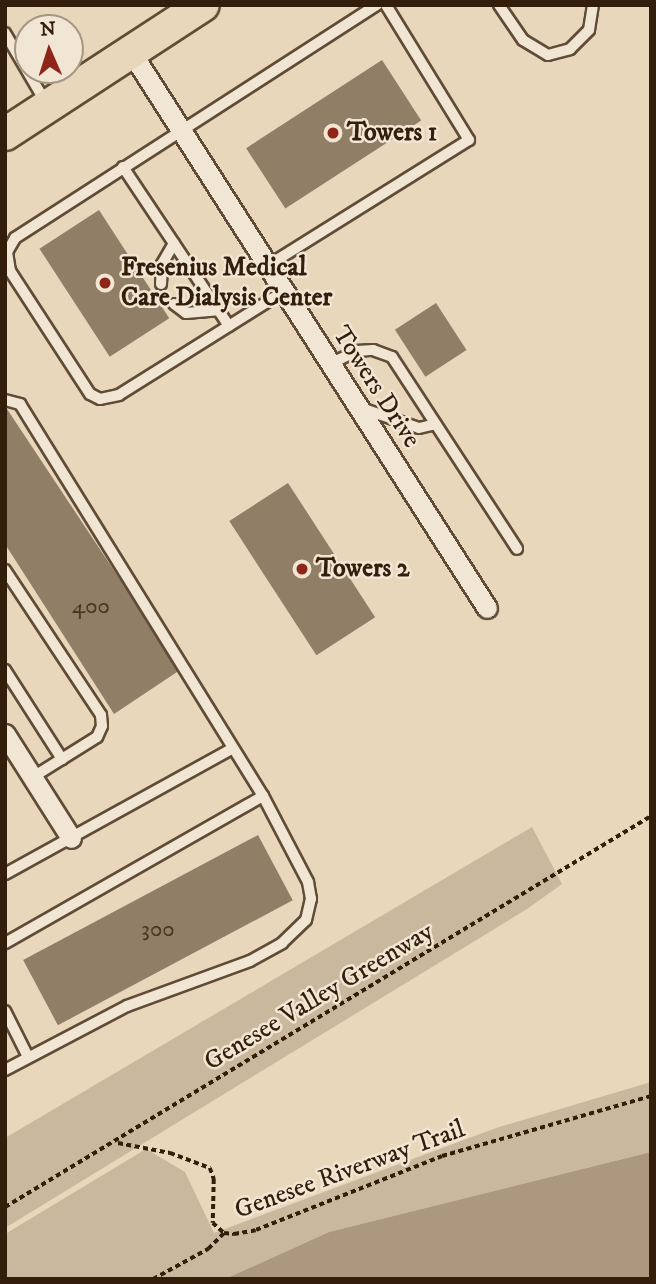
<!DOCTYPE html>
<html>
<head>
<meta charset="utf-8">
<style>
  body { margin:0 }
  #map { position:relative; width:656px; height:1284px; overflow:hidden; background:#e9d7bc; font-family:"IM FELL DW Pica",serif }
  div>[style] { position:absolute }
  .green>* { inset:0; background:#cab89e }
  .water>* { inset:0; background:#ab987f }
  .building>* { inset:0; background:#917e67; transform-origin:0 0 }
  .path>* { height:3.5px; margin-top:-1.75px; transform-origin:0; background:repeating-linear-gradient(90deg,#321e0a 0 5px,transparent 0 8.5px) }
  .roads { filter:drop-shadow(2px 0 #604c36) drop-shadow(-2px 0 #604c36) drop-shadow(0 2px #604c36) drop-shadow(0 -2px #604c36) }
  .service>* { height:10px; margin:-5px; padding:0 5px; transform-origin:5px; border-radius:5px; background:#f1e5d3 }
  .minor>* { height:19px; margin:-9.5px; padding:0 9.5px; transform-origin:9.5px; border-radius:9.5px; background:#f1e5d3 }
  .primary>* { height:32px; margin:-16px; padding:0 16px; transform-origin:16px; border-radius:16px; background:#e9d7bc }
  .dots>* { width:19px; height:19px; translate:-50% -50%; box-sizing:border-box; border:4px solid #f1e5d3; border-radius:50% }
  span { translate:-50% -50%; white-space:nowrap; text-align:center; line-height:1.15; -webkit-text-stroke:5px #f1e5d3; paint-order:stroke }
  .number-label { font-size:23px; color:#4a3621 }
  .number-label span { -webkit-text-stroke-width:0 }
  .poi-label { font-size:26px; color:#321e0a; font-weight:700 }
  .left { translate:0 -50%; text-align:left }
  .street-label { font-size:26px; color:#321e0a }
  .frame { position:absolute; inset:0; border:7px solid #321e0a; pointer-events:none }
  .north { position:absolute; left:14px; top:14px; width:70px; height:70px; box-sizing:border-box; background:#f1e5d3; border:2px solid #a59583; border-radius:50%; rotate:357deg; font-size:19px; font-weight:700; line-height:28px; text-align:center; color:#321e0a }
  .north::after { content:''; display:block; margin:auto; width:24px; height:32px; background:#8f2418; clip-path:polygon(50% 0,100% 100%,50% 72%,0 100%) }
</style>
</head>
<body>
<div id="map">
  <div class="green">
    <i style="clip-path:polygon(532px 827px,562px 884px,527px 909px,5px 1228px,5px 1138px)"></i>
    <i style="clip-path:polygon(651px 1082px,651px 1152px,329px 1232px,225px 1279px,5px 1279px,5px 1234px,146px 1149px,185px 1172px,214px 1233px,496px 1128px)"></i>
  </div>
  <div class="water">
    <i style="clip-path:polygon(651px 1152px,651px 1279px,225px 1279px,329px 1232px)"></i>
  </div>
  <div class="building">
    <i style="left:382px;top:60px;width:72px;height:162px;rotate:57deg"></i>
    <i style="left:99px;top:210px;width:129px;height:71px;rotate:57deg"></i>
    <i style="left:436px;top:303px;width:56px;height:49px;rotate:57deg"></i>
    <i style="clip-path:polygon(5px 406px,180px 670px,114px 714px,5px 544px)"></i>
    <i style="left:288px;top:483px;width:160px;height:70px;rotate:57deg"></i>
    <i style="left:258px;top:835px;width:74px;height:266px;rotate:62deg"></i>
  </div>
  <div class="path">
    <i style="left:118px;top:1143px;width:53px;rotate:10.9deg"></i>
    <i style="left:170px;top:1153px;width:43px;rotate:20.6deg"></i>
    <i style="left:210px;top:1168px;width:12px;rotate:70deg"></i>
    <i style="left:214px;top:1179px;width:44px;rotate:91.3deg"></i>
    <i style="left:213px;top:1223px;width:15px;rotate:42deg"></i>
    <i style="left:224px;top:1233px;width:10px;rotate:6deg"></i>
    <i style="left:234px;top:1234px;width:22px;rotate:-10deg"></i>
    <i style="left:256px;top:1230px;width:200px;rotate:-21.7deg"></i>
    <i style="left:442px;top:1156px;width:217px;rotate:-16deg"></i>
    <i style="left:5px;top:1207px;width:755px;rotate:-31.18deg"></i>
    <i style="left:153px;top:1279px;width:63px;rotate:-28.6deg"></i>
    <i style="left:208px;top:1249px;width:23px;rotate:-45deg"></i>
  </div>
  <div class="roads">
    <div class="service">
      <i style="left:499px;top:5px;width:42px;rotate:55.6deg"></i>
      <i style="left:523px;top:40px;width:29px;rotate:31deg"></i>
      <i style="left:548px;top:55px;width:23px;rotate:-15deg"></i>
      <i style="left:570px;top:49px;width:27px;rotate:-45deg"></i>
      <i style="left:589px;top:30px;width:25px;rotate:-81deg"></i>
      <i style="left:5px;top:33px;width:81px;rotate:59.6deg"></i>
      <i style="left:123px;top:167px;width:191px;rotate:56.3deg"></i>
      <i style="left:267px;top:266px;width:238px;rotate:-32deg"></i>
      <i style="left:469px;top:140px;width:158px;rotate:-121.6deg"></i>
      <i style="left:161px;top:284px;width:20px;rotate:-87deg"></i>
      <i style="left:162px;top:264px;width:24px;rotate:-60deg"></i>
      <i style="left:283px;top:292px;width:194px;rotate:147.9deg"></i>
      <i style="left:119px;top:395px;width:19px;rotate:168deg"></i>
      <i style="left:100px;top:399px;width:11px;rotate:-153deg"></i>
      <i style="left:90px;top:394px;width:147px;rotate:-123deg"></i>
      <i style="left:10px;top:271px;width:19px;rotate:-99deg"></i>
      <i style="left:7px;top:252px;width:16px;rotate:-60deg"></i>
      <i style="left:15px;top:238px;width:431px;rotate:-32.8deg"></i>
      <i style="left:174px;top:304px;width:15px;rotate:37deg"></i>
      <i style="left:186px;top:313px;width:32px;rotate:-5deg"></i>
      <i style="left:330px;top:364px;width:30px;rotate:-26deg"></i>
      <i style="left:357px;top:351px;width:16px;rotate:-4deg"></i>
      <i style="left:373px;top:350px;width:20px;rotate:20deg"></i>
      <i style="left:392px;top:357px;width:229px;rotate:56.9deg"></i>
      <i style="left:5px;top:400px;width:16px;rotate:15deg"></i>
      <i style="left:20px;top:404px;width:461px;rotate:58.2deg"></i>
      <i style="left:263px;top:796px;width:297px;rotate:150.3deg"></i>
      <i style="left:361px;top:408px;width:61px;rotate:19deg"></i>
      <i style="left:419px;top:428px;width:17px;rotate:-13deg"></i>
      <i style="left:5px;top:570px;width:174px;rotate:56.5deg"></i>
      <i style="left:101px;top:715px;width:11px;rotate:85deg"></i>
      <i style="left:102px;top:726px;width:12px;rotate:114deg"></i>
      <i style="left:97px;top:737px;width:75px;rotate:148deg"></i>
      <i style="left:5px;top:670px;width:106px;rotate:57.4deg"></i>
      <i style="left:5px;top:874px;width:260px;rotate:-28.9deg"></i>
      <i style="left:5px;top:1011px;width:51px;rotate:63.4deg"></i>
      <i style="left:5px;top:1070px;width:138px;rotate:-27.7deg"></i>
      <i style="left:127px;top:1006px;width:131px;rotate:-20.1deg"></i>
      <i style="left:250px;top:961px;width:37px;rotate:-29deg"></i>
      <i style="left:282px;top:943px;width:33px;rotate:-44deg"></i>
      <i style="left:306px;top:920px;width:22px;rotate:-77deg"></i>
      <i style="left:311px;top:899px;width:17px;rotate:-100deg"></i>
      <i style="left:308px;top:882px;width:97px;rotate:-117.6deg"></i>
    </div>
    <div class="minor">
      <i style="left:131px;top:52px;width:660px;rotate:57.37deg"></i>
      <i style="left:5px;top:734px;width:123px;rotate:57.6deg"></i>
    </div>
    <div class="primary">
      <i style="left:5px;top:134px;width:236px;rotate:-33.1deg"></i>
    </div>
  </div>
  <div class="dots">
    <i style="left:333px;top:133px;background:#8f2418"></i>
    <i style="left:105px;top:283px;background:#8f2418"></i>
    <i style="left:302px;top:569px;background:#8f2418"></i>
  </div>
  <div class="number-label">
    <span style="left:91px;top:607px">400</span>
    <span style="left:158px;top:930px">300</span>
  </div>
  <div class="poi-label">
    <span class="left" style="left:347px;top:133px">Towers 1</span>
    <span class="left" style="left:121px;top:283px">Fresenius Medical<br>Care Dialysis Center</span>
    <span class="left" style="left:316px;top:569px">Towers 2</span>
  </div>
  <div class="street-label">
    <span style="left:376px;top:387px;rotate:57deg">Towers Drive</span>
    <span style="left:319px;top:997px;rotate:-31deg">Genesee Valley Greenway</span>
    <span style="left:350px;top:1170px;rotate:-20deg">Genesee Riverway Trail</span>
  </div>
  <div class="frame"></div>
  <div class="north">N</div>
</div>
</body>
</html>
